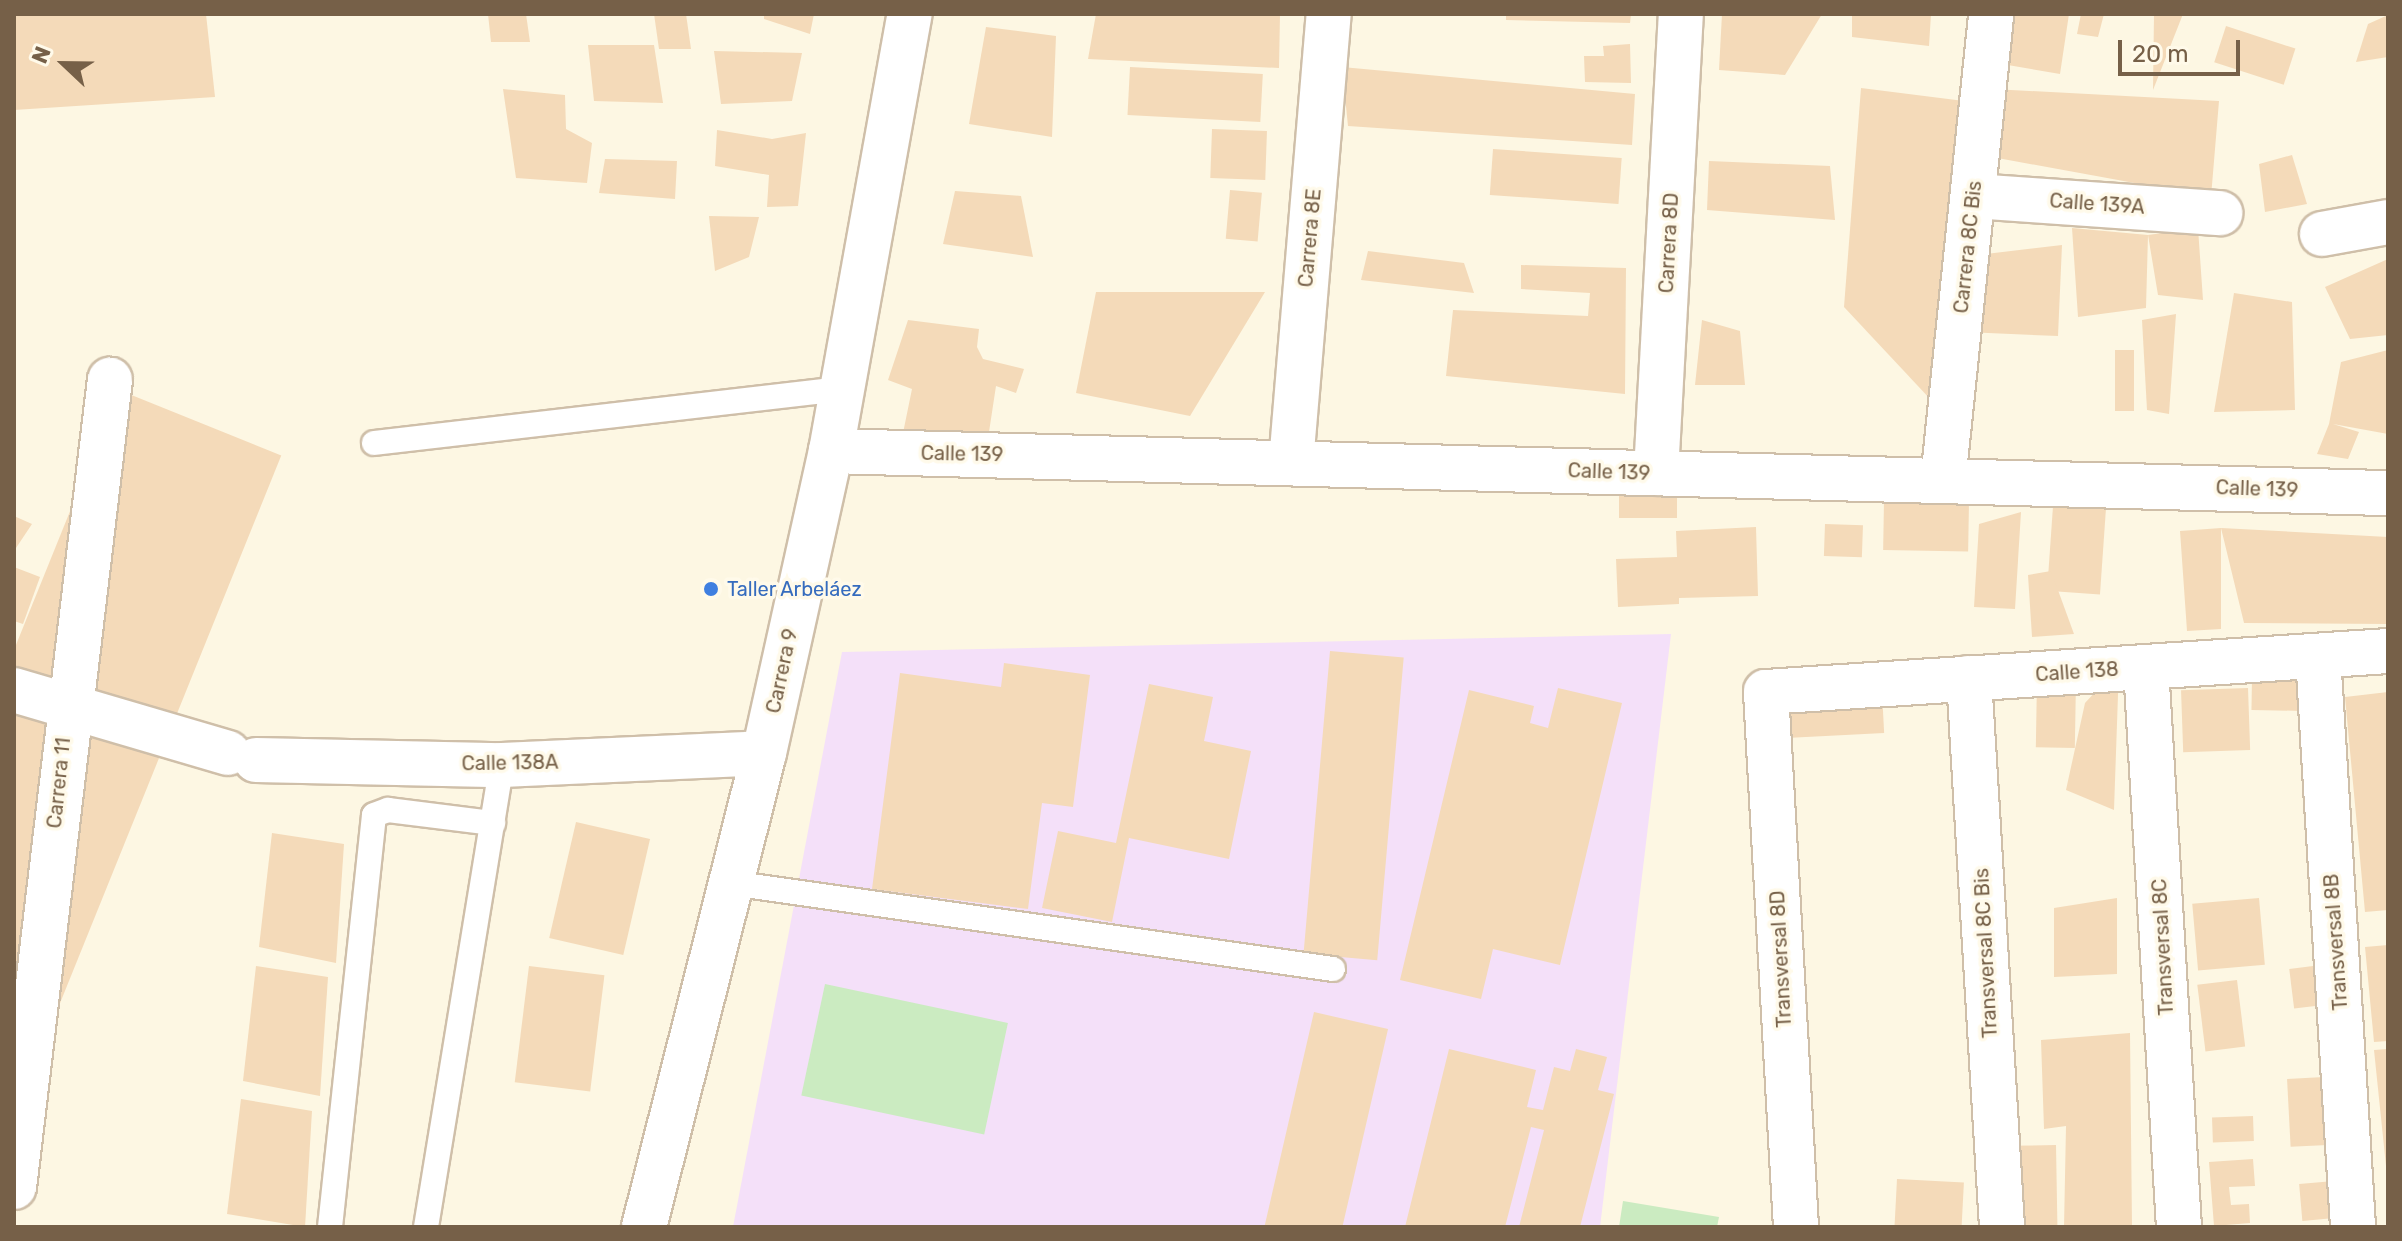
<!DOCTYPE html>
<html>
<head>
<meta charset="utf-8">
<style>
  body { margin:0 }
  #map { position:relative; width:2402px; height:1241px; overflow:hidden; background:#fdf7e3; font-family:Rubik,sans-serif }
  div>[style] { position:absolute }
  .education>* { inset:0; background:#f4e0f9 }
  .green>* { inset:0; background:#cbebc1; transform-origin:0 0 }
  .building>* { inset:0; background:#f4dab9; transform-origin:0 0 }
  .roads { filter:drop-shadow(2px 0 #cfbfa9) drop-shadow(-2px 0 #cfbfa9) drop-shadow(0 2px #cfbfa9) drop-shadow(0 -2px #cfbfa9) }
  .service>* { height:24px; margin:-12px; padding:0 12px; transform-origin:12px; border-radius:12px; background:#fff }
  .minor>* { height:44px; margin:-22px; padding:0 22px; transform-origin:22px; border-radius:22px; background:#fff }
  .tertiary>* { height:44px; margin:-22px; padding:0 22px; transform-origin:22px; border-radius:22px; background:#fff }
  .dots>* { width:22px; height:22px; translate:-50% -50%; box-sizing:border-box; border:4px solid #fffaea; border-radius:50% }
  span { translate:-50% -50%; white-space:nowrap; text-align:center; line-height:1.15; -webkit-text-stroke:7px #fffaea; paint-order:stroke }
  .street-label { font-size:20px; color:#766048 }
  .shop-label { font-size:20px; color:#366cbe }
  .left { translate:0 -50%; text-align:left }
  .frame { position:absolute; inset:0; border:16px solid #766048; pointer-events:none }
  .north { position:absolute; left:24px; top:24px; width:80px; height:80px; -webkit-text-stroke:6px #fffaea; paint-order:stroke; rotate:292deg; font-size:22px; font-weight:700; line-height:32px; text-align:center; color:#766048 }
  .north::after { content:''; display:block; margin:auto; width:28px; height:36px; background:#766048; clip-path:polygon(50% 0,100% 100%,50% 72%,0 100%) }
  .scale { position:absolute; left:2118px; top:40px; width:122px; height:36px; box-sizing:border-box; border:4px solid #766048; border-top:0; padding-left:10px; font-size:24px; line-height:28px; white-space:nowrap; color:#766048; -webkit-text-stroke:6px #fffaea; paint-order:stroke }
</style>
</head>
<body>
<div id="map">
  <div class="education">
    <i style="clip-path:polygon(1671px 634px,1600px 1227px,733px 1227px,842px 652px)"></i>
  </div>
  <div class="green">
    <i style="left:825px;top:984px;width:187px;height:114px;rotate:12deg"></i>
    <i style="clip-path:polygon(1623px 1201px,1719px 1217px,1717px 1227px,1619px 1227px)"></i>
  </div>
  <div class="building">
    <i style="clip-path:polygon(14px 14px,206px 14px,215px 97px,14px 110px)"></i>
    <i style="clip-path:polygon(488px 14px,526px 14px,530px 42px,491px 42px)"></i>
    <i style="clip-path:polygon(654px 14px,686px 14px,691px 49px,659px 49px)"></i>
    <i style="clip-path:polygon(764px 14px,814px 14px,810px 34px,764px 19px)"></i>
    <i style="clip-path:polygon(1096px 14px,1280px 14px,1279px 68px,1088px 59px)"></i>
    <i style="clip-path:polygon(1506px 14px,1631px 14px,1630px 23px,1506px 20px)"></i>
    <i style="clip-path:polygon(1722px 14px,1822px 14px,1785px 75px,1719px 70px)"></i>
    <i style="clip-path:polygon(1852px 14px,1931px 14px,1929px 46px,1852px 37px)"></i>
    <i style="clip-path:polygon(2010px 14px,2069px 14px,2060px 74px,2002px 64px)"></i>
    <i style="clip-path:polygon(2081px 14px,2104px 14px,2098px 37px,2077px 34px)"></i>
    <i style="clip-path:polygon(2154px 14px,2183px 14px,2153px 90px)"></i>
    <i style="clip-path:polygon(2388px 15px,2388px 57px,2356px 62px,2368px 24px)"></i>
    <i style="left:2226px;top:26px;width:73px;height:38px;rotate:18deg"></i>
    <i style="clip-path:polygon(986px 27px,1056px 36px,1052px 137px,969px 124px)"></i>
    <i style="clip-path:polygon(1630px 44px,1631px 83px,1585px 82px,1584px 56px,1604px 56px,1603px 46px)"></i>
    <i style="clip-path:polygon(588px 45px,654px 45px,663px 103px,594px 101px)"></i>
    <i style="clip-path:polygon(714px 51px,802px 53px,792px 101px,721px 104px)"></i>
    <i style="left:1130px;top:67px;width:133px;height:48px;rotate:3deg"></i>
    <i style="clip-path:polygon(1342px 67px,1635px 94px,1632px 145px,1348px 126px)"></i>
    <i style="clip-path:polygon(1861px 88px,1964px 101px,1932px 401px,1844px 307px)"></i>
    <i style="clip-path:polygon(503px 89px,565px 95px,566px 129px,592px 143px,587px 183px,516px 178px)"></i>
    <i style="clip-path:polygon(1992px 89px,2219px 101px,2211px 197px,1992px 157px)"></i>
    <i style="left:1212px;top:129px;width:55px;height:49px;rotate:2deg"></i>
    <i style="clip-path:polygon(717px 130px,772px 139px,806px 133px,798px 206px,767px 207px,769px 175px,715px 166px)"></i>
    <i style="left:1493px;top:149px;width:129px;height:46px;rotate:4deg"></i>
    <i style="clip-path:polygon(2292px 155px,2307px 204px,2265px 212px,2259px 164px)"></i>
    <i style="clip-path:polygon(605px 159px,677px 161px,675px 199px,599px 193px)"></i>
    <i style="clip-path:polygon(1709px 161px,1830px 166px,1835px 220px,1707px 210px)"></i>
    <i style="left:1230px;top:190px;width:32px;height:49px;rotate:5deg"></i>
    <i style="clip-path:polygon(955px 191px,1021px 196px,1033px 257px,943px 244px)"></i>
    <i style="clip-path:polygon(709px 216px,759px 217px,749px 257px,715px 271px)"></i>
    <i style="clip-path:polygon(2072px 228px,2148px 235px,2198px 228px,2203px 300px,2158px 295px,2148px 235px,2146px 308px,2078px 317px)"></i>
    <i style="clip-path:polygon(2062px 245px,2058px 336px,1965px 332px,1969px 256px)"></i>
    <i style="clip-path:polygon(1368px 251px,1464px 263px,1474px 293px,1361px 280px)"></i>
    <i style="clip-path:polygon(2388px 259px,2388px 335px,2350px 339px,2325px 287px)"></i>
    <i style="clip-path:polygon(1521px 265px,1626px 268px,1625px 394px,1446px 376px,1453px 310px,1588px 316px,1590px 293px,1521px 289px)"></i>
    <i style="clip-path:polygon(1096px 292px,1265px 292px,1190px 416px,1076px 393px)"></i>
    <i style="clip-path:polygon(2234px 293px,2292px 302px,2295px 410px,2214px 412px)"></i>
    <i style="clip-path:polygon(2176px 314px,2169px 414px,2147px 410px,2142px 320px)"></i>
    <i style="clip-path:polygon(908px 320px,979px 329px,977px 347px,983px 359px,1024px 369px,1016px 393px,996px 386px,989px 432px,903px 433px,912px 389px,888px 380px)"></i>
    <i style="clip-path:polygon(1702px 320px,1740px 331px,1745px 385px,1695px 385px)"></i>
    <i style="left:2115px;top:350px;width:19px;height:61px"></i>
    <i style="clip-path:polygon(2388px 350px,2388px 434px,2333px 424px,2359px 432px,2348px 459px,2317px 454px,2329px 424px,2341px 362px)"></i>
    <i style="left:119px;top:390px;width:175px;height:843px;rotate:22deg"></i>
    <i style="left:1677px;top:474px;width:44px;height:58px;rotate:90deg"></i>
    <i style="left:2054px;top:492px;width:53px;height:99px;rotate:4deg"></i>
    <i style="left:1884px;top:501px;width:85px;height:49px;rotate:1deg"></i>
    <i style="clip-path:polygon(2021px 512px,2015px 609px,1974px 607px,1979px 524px)"></i>
    <i style="clip-path:polygon(14px 516px,32px 524px,14px 551px)"></i>
    <i style="left:1825px;top:524px;width:38px;height:32px;rotate:2deg"></i>
    <i style="clip-path:polygon(1756px 527px,1758px 596px,1679px 598px,1679px 604px,1618px 607px,1616px 559px,1677px 557px,1676px 531px)"></i>
    <i style="clip-path:polygon(2221px 528px,2388px 537px,2388px 624px,2244px 623px,2221px 528px,2221px 629px,2187px 631px,2180px 531px)"></i>
    <i style="clip-path:polygon(14px 567px,40px 577px,23px 624px,14px 621px)"></i>
    <i style="clip-path:polygon(2051px 571px,2074px 634px,2032px 637px,2028px 575px)"></i>
    <i style="left:1330px;top:651px;width:74px;height:304px;rotate:5deg"></i>
    <i style="clip-path:polygon(1004px 663px,1090px 675px,1073px 807px,1042px 803px,1028px 909px,872px 889px,900px 673px,1001px 687px)"></i>
    <i style="clip-path:polygon(2119px 666px,2114px 810px,2066px 790px,2085px 703px)"></i>
    <i style="left:2252px;top:679px;width:51px;height:31px;rotate:1deg"></i>
    <i style="left:2076px;top:680px;width:68px;height:39px;rotate:91deg"></i>
    <i style="clip-path:polygon(1149px 684px,1213px 697px,1204px 741px,1251px 751px,1229px 859px,1129px 838px,1112px 922px,1042px 908px,1058px 831px,1116px 843px)"></i>
    <i style="clip-path:polygon(1558px 688px,1622px 703px,1560px 965px,1493px 949px,1481px 999px,1400px 980px,1469px 690px,1534px 706px,1530px 723px,1548px 728px)"></i>
    <i style="left:2248px;top:688px;width:62px;height:67px;rotate:88deg"></i>
    <i style="left:1882px;top:692px;width:41px;height:93px;rotate:87deg"></i>
    <i style="clip-path:polygon(2388px 692px,2388px 910px,2365px 912px,2345px 697px)"></i>
    <i style="left:576px;top:822px;width:76px;height:119px;rotate:13deg"></i>
    <i style="clip-path:polygon(272px 833px,344px 844px,336px 963px,259px 947px)"></i>
    <i style="clip-path:polygon(2117px 898px,2117px 974px,2054px 977px,2054px 908px)"></i>
    <i style="left:2259px;top:898px;width:67px;height:67px;rotate:85deg"></i>
    <i style="clip-path:polygon(2388px 945px,2388px 1041px,2374px 1042px,2365px 947px)"></i>
    <i style="left:2321px;top:965px;width:40px;height:32px;rotate:83deg"></i>
    <i style="clip-path:polygon(256px 966px,328px 977px,320px 1096px,243px 1081px)"></i>
    <i style="left:529px;top:966px;width:76px;height:117px;rotate:7deg"></i>
    <i style="left:2237px;top:980px;width:67px;height:40px;rotate:83deg"></i>
    <i style="left:1314px;top:1012px;width:76px;height:221px;rotate:13deg"></i>
    <i style="clip-path:polygon(2130px 1033px,2132px 1227px,2064px 1227px,2066px 1126px,2044px 1129px,2041px 1040px)"></i>
    <i style="clip-path:polygon(1449px 1049px,1536px 1070px,1527px 1107px,1543px 1110px,1554px 1067px,1570px 1071px,1576px 1049px,1607px 1057px,1598px 1090px,1614px 1094px,1580px 1227px,1519px 1227px,1544px 1130px,1531px 1127px,1505px 1227px,1405px 1227px)"></i>
    <i style="clip-path:polygon(2388px 1049px,2388px 1166px,2386px 1166px,2374px 1050px)"></i>
    <i style="left:2324px;top:1077px;width:68px;height:37px;rotate:87deg"></i>
    <i style="clip-path:polygon(241px 1099px,312px 1111px,305px 1227px,227px 1214px)"></i>
    <i style="left:2253px;top:1116px;width:25px;height:41px;rotate:88deg"></i>
    <i style="left:2056px;top:1145px;width:81px;height:50px;rotate:89deg"></i>
    <i style="clip-path:polygon(2253px 1159px,2255px 1186px,2229px 1187px,2231px 1205px,2249px 1204px,2250px 1223px,2214px 1226px,2209px 1162px)"></i>
    <i style="left:1897px;top:1179px;width:67px;height:48px;rotate:3deg"></i>
    <i style="left:2334px;top:1181px;width:37px;height:35px;rotate:85deg"></i>
  </div>
  <div class="roads">
    <div class="service">
      <i style="left:374px;top:443px;width:471px;rotate:-6.6deg"></i>
      <i style="left:731px;top:883px;width:608px;rotate:8.13deg"></i>
      <i style="left:330px;top:1227px;width:414px;rotate:-83.9deg"></i>
      <i style="left:374px;top:815px;width:15px;rotate:-20deg"></i>
      <i style="left:388px;top:810px;width:106px;rotate:7.1deg"></i>
      <i style="left:426px;top:1227px;width:468px;rotate:-80.7deg"></i>
    </div>
    <div class="minor">
      <i style="left:1974px;top:196px;width:247px;rotate:4deg"></i>
      <i style="left:2322px;top:234px;width:67px;rotate:-10.3deg"></i>
      <i style="left:831px;top:451px;width:1558px;rotate:1.55deg"></i>
      <i style="left:1291px;top:463px;width:451px;rotate:-85.2deg"></i>
      <i style="left:1656px;top:473px;width:460px;rotate:-86.9deg"></i>
      <i style="left:1943px;top:481px;width:469px;rotate:-84.1deg"></i>
      <i style="left:2318px;top:656px;width:572px;rotate:86.49deg"></i>
      <i style="left:2146px;top:667px;width:561px;rotate:86.63deg"></i>
      <i style="left:1969px;top:678px;width:550px;rotate:86.56deg"></i>
      <i style="left:14px;top:690px;width:223px;rotate:16.4deg"></i>
      <i style="left:256px;top:760px;width:246px;rotate:1.2deg"></i>
      <i style="left:502px;top:765px;width:262px;rotate:-2.6deg"></i>
      <i style="left:14px;top:1187px;width:813px;rotate:-83.22deg"></i>
      <i style="left:1796px;top:1227px;width:536px;rotate:-93.21deg"></i>
      <i style="left:1766px;top:692px;width:623px;rotate:-3.77deg"></i>
    </div>
    <div class="tertiary">
      <i style="left:644px;top:1227px;width:489px;rotate:-75.8deg"></i>
      <i style="left:764px;top:753px;width:309px;rotate:-77.5deg"></i>
      <i style="left:831px;top:451px;width:444px;rotate:-79.8deg"></i>
    </div>
  </div>
  <div class="dots">
    <i style="left:711px;top:589px;background:#3f7fe0"></i>
  </div>
  <div class="street-label">
    <span style="left:2097px;top:204px;rotate:4deg">Calle 139A</span>
    <span style="left:1310px;top:238px;rotate:-85deg">Carrera 8E</span>
    <span style="left:1669px;top:243px;rotate:-87deg">Carrera 8D</span>
    <span style="left:1968px;top:247px;rotate:-84deg">Carrera 8C Bis</span>
    <span style="left:962px;top:454px;rotate:1deg">Calle 139</span>
    <span style="left:1609px;top:472px;rotate:2deg">Calle 139</span>
    <span style="left:2257px;top:489px;rotate:2deg">Calle 139</span>
    <span style="left:782px;top:671px;rotate:-78deg">Carrera 9</span>
    <span style="left:2077px;top:672px;rotate:-4deg">Calle 138</span>
    <span style="left:510px;top:763px;rotate:-1deg">Calle 138A</span>
    <span style="left:59px;top:783px;rotate:-84deg">Carrera 11</span>
    <span style="left:2336px;top:942px;rotate:-94deg">Transversal 8B</span>
    <span style="left:2163px;top:947px;rotate:-93deg">Transversal 8C</span>
    <span style="left:1986px;top:953px;rotate:-93deg">Transversal 8C Bis</span>
    <span style="left:1781px;top:959px;rotate:-93deg">Transversal 8D</span>
  </div>
  <div class="shop-label">
    <span class="left" style="left:727px;top:589px">Taller Arbeláez</span>
  </div>
  <div class="frame"></div>
  <div class="north">N</div>
  <div class="scale">20 m</div>
</div>
</body>
</html>
